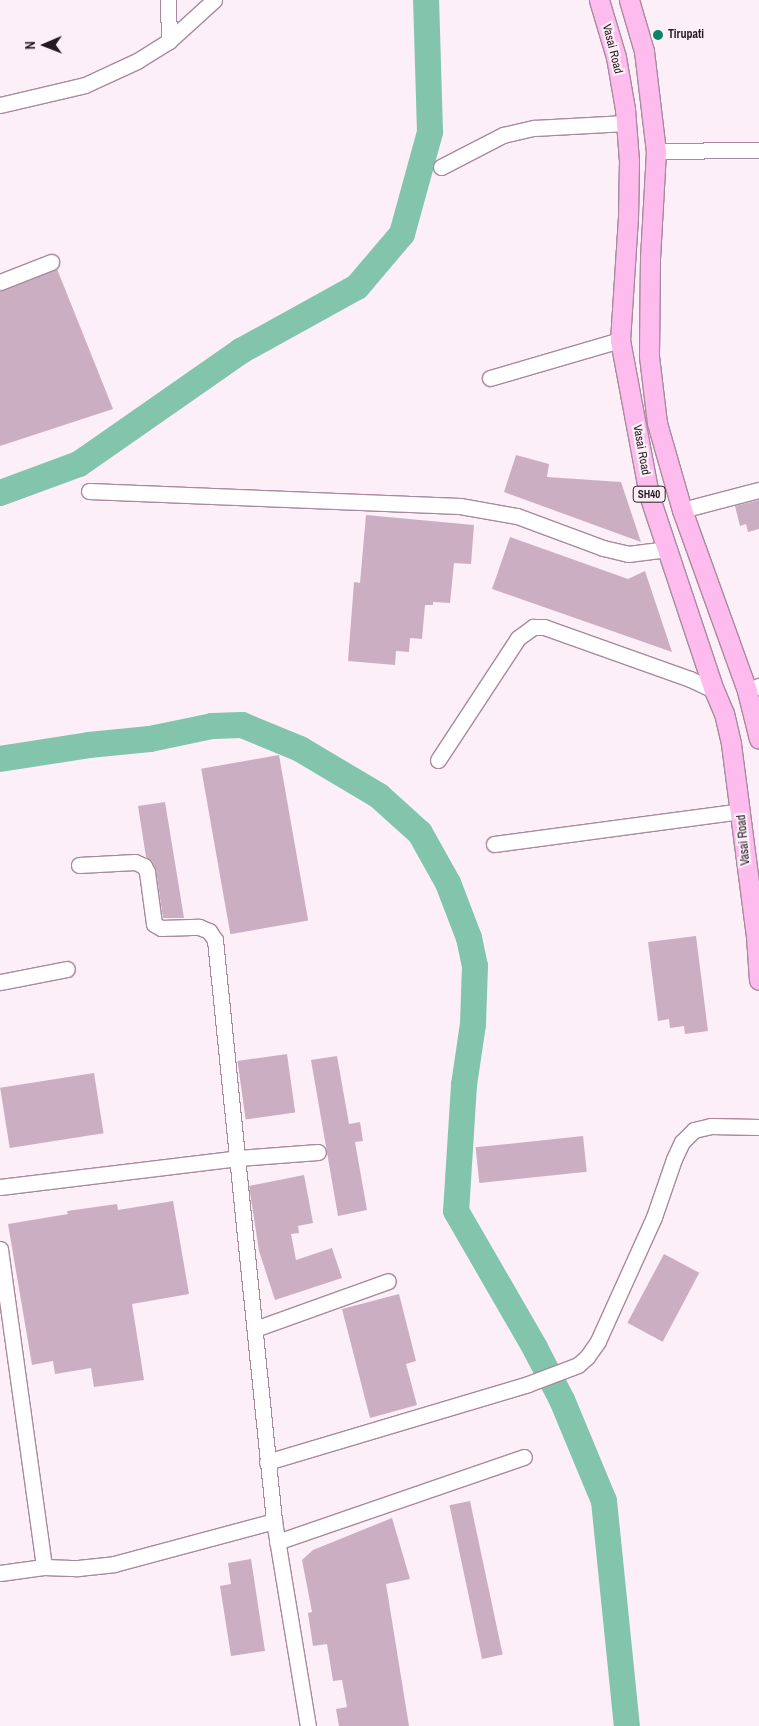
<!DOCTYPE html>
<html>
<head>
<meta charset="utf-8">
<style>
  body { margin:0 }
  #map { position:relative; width:759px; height:1726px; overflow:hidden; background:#fceff8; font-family:"Archivo Narrow",sans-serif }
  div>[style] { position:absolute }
  .river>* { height:26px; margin:-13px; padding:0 13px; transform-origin:13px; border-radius:13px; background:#82c4ac }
  .building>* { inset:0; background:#ccaec3; transform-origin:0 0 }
  .roads { filter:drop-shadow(1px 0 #a78a9e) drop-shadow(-1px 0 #a78a9e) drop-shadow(0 1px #a78a9e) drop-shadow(0 -1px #a78a9e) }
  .minor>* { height:15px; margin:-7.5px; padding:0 7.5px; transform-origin:7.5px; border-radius:7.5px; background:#fff }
  .major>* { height:19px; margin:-9.5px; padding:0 9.5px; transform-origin:9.5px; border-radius:9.5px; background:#febbed }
  .dots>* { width:14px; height:14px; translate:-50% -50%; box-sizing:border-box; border:2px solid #fceff8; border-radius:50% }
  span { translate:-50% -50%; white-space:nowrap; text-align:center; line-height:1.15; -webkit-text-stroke:4.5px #fceff8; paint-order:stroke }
  .shield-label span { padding:1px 4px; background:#fceff8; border:1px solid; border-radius:4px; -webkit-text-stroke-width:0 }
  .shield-label { font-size:11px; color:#251a22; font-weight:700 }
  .poi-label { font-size:12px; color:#251a22; font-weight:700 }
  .left { translate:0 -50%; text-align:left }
  .street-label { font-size:12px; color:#251a22 }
  .north { position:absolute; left:20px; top:20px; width:50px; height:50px; -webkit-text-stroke:4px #fceff8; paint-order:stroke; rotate:269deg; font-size:14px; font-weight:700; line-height:20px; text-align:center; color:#251a22 }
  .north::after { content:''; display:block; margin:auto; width:18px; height:22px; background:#251a22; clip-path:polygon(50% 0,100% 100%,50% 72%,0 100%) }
</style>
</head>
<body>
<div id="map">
  <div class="river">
    <i style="left:0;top:493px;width:84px;rotate:-20.2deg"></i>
    <i style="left:79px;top:464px;width:198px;rotate:-34.9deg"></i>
    <i style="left:241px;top:351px;width:132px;rotate:-28.9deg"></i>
    <i style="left:357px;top:287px;width:70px;rotate:-49.7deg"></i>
    <i style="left:402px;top:234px;width:106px;rotate:-74.6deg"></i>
    <i style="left:430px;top:132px;width:132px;rotate:-91.7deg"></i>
    <i style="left:0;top:759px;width:90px;rotate:-8.9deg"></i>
    <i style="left:89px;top:745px;width:61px;rotate:-5.6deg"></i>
    <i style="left:150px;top:739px;width:63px;rotate:-11.8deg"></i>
    <i style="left:212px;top:726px;width:30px;rotate:-2deg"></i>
    <i style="left:242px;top:725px;width:63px;rotate:22.5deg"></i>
    <i style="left:300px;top:749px;width:92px;rotate:30.7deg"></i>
    <i style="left:379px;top:796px;width:55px;rotate:42.1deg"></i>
    <i style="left:420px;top:833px;width:57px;rotate:60.8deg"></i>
    <i style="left:448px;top:883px;width:59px;rotate:69.1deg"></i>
    <i style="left:469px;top:938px;width:29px;rotate:78deg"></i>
    <i style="left:475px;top:966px;width:58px;rotate:92deg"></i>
    <i style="left:473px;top:1024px;width:62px;rotate:98.4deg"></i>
    <i style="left:464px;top:1085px;width:126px;rotate:93.6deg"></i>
    <i style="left:456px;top:1211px;width:158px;rotate:60deg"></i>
    <i style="left:535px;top:1348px;width:59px;rotate:62.6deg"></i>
    <i style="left:562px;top:1400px;width:109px;rotate:67.4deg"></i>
    <i style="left:604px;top:1501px;width:226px;rotate:84.2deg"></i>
  </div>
  <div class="building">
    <i style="clip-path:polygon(57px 269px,113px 409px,0 446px,0 291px)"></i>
    <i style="clip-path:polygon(516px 455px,549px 464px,547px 477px,621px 482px,641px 542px,504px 492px)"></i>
    <i style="clip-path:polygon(759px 500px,759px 529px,748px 532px,746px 524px,740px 526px,735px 506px)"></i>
    <i style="clip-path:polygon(366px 515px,474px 525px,471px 564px,454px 563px,450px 603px,433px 602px,433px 605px,425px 605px,422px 639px,410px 638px,409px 652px,396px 651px,395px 665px,348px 661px,354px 582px,360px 583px)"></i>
    <i style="clip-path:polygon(510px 537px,628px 579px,645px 571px,672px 652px,492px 589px)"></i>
    <i style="left:279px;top:755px;width:168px;height:79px;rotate:80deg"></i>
    <i style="clip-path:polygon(165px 802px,184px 918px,163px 918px,156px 870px,152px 861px,146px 857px,138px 806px)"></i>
    <i style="clip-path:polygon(696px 936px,708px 1031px,685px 1034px,684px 1026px,670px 1028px,669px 1019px,658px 1021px,648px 942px)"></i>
    <i style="left:287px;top:1054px;width:59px;height:50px;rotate:82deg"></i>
    <i style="clip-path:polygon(337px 1056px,349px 1124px,360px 1122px,363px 1141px,355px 1142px,367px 1210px,338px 1216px,311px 1060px)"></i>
    <i style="left:94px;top:1073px;width:61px;height:95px;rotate:81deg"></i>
    <i style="left:583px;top:1136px;width:36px;height:108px;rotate:84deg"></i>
    <i style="clip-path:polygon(304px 1175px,313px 1223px,298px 1226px,299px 1233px,291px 1234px,296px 1260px,332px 1248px,342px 1278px,275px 1300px,259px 1251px,249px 1186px)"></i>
    <i style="clip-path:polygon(173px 1201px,189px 1294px,132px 1304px,144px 1380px,94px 1387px,91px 1368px,55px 1374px,53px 1361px,32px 1365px,8px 1224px,68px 1214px,67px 1211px,117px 1204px,118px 1210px)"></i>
    <i style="left:664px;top:1254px;width:40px;height:78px;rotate:28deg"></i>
    <i style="clip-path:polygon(399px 1294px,416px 1361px,406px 1364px,417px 1405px,370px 1418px,342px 1309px)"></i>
    <i style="left:470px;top:1501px;width:157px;height:21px;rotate:78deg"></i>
    <i style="clip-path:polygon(392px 1518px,410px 1579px,386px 1584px,409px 1726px,339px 1726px,336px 1709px,347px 1707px,342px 1680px,333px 1681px,327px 1644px,313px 1646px,308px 1613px,312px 1612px,302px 1560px,313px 1550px)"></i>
    <i style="clip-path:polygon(251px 1559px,265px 1651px,231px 1656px,220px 1586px,231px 1584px,228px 1563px)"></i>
  </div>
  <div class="roads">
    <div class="minor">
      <i style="left:168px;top:0;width:41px;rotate:88.6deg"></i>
      <i style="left:0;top:105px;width:87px;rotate:-13.2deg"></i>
      <i style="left:85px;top:85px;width:57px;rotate:-24.8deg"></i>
      <i style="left:137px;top:61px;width:38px;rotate:-32deg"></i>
      <i style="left:169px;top:41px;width:61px;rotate:-42.3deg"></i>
      <i style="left:656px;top:151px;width:103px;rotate:-0.6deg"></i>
      <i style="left:441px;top:167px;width:70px;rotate:-27.3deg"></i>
      <i style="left:503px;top:135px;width:32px;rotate:-13deg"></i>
      <i style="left:534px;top:128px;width:92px;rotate:-3.1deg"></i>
      <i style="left:0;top:282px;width:55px;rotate:-21.4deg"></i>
      <i style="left:490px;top:378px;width:135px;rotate:-16.3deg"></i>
      <i style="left:89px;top:491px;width:371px;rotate:2.3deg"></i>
      <i style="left:460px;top:506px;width:58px;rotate:10deg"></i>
      <i style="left:517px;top:516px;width:92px;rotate:20.4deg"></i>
      <i style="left:603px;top:548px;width:26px;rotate:13deg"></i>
      <i style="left:628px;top:554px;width:40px;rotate:-7.1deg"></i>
      <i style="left:682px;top:510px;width:80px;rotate:-14.6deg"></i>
      <i style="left:747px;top:691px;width:13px;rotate:-23deg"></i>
      <i style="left:438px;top:760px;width:146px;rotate:-56.7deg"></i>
      <i style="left:518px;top:638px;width:19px;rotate:-36deg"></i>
      <i style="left:533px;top:627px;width:11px"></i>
      <i style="left:544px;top:627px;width:155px;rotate:19.6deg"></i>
      <i style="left:690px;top:679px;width:26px;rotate:25deg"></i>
      <i style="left:494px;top:844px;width:249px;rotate:-7.6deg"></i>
      <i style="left:79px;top:865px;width:56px;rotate:-3.1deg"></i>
      <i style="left:135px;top:862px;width:10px;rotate:24deg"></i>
      <i style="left:144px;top:866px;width:7px;rotate:63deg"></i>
      <i style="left:147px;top:872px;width:52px;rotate:82.3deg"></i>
      <i style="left:154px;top:924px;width:8px;rotate:30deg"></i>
      <i style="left:161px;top:928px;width:38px;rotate:-2deg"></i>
      <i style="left:199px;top:927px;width:11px;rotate:22deg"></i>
      <i style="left:209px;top:931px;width:11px;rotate:56deg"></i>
      <i style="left:215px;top:940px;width:584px;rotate:84.2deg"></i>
      <i style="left:274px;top:1521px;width:208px;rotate:80.6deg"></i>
      <i style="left:0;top:982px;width:68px;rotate:-11deg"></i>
      <i style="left:0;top:1187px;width:240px;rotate:-6.9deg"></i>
      <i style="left:238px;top:1158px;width:80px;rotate:-4.3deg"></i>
      <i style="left:0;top:1249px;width:321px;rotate:82.1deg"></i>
      <i style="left:255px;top:1329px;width:141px;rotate:-19.8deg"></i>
      <i style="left:267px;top:1462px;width:272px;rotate:-16.6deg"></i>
      <i style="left:528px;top:1384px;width:53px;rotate:-20.8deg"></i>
      <i style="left:578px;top:1365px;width:12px;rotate:-42deg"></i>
      <i style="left:587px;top:1357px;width:19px;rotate:-55deg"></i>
      <i style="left:598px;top:1341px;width:136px;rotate:-65.7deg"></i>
      <i style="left:654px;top:1217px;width:61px;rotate:-71deg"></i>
      <i style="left:674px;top:1159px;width:19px;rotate:-65deg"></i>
      <i style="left:682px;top:1142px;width:17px;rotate:-45deg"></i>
      <i style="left:694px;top:1130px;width:17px;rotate:-13deg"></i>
      <i style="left:711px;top:1126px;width:48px;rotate:1.2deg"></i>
      <i style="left:277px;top:1542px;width:261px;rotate:-19deg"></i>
      <i style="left:0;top:1573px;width:44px;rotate:-7.8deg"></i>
      <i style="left:44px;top:1567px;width:34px;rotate:2deg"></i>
      <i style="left:78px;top:1568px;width:36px;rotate:-6deg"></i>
      <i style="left:114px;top:1564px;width:166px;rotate:-15deg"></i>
    </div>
    <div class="major">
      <i style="left:599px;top:0;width:59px;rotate:73.4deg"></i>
      <i style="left:616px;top:57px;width:53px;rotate:80.2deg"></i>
      <i style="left:625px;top:109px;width:52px;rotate:85.6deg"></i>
      <i style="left:629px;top:161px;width:56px;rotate:91deg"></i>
      <i style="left:628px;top:217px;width:123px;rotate:93.7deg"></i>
      <i style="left:620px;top:340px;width:158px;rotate:79.4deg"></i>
      <i style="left:649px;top:495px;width:206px;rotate:71.6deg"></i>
      <i style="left:714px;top:690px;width:25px;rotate:67deg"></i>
      <i style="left:724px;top:713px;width:32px;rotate:77deg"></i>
      <i style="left:731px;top:744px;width:194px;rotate:82.6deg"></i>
      <i style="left:756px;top:936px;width:44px;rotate:86.1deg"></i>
      <i style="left:629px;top:0;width:53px;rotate:73.6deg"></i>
      <i style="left:644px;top:51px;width:101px;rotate:83.2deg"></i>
      <i style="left:656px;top:151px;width:107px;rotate:93.2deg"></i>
      <i style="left:650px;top:258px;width:98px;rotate:90.6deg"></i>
      <i style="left:649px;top:356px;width:67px;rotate:83.2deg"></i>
      <i style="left:657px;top:423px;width:91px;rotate:74deg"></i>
      <i style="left:682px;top:510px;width:192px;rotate:70.2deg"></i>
      <i style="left:747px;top:691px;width:49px;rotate:76deg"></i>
    </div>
  </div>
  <div class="dots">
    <i style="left:658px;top:35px;background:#098566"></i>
  </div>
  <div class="shield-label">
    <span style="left:649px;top:494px">SH40</span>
  </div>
  <div class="poi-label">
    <span class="left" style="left:668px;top:35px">Tirupati</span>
  </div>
  <div class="street-label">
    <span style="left:612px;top:49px;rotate:76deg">Vasai Road</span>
    <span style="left:641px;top:450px;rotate:80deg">Vasai Road</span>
    <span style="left:744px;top:840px;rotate:-95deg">Vasai Road</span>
  </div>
  <div class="north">N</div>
</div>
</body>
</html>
